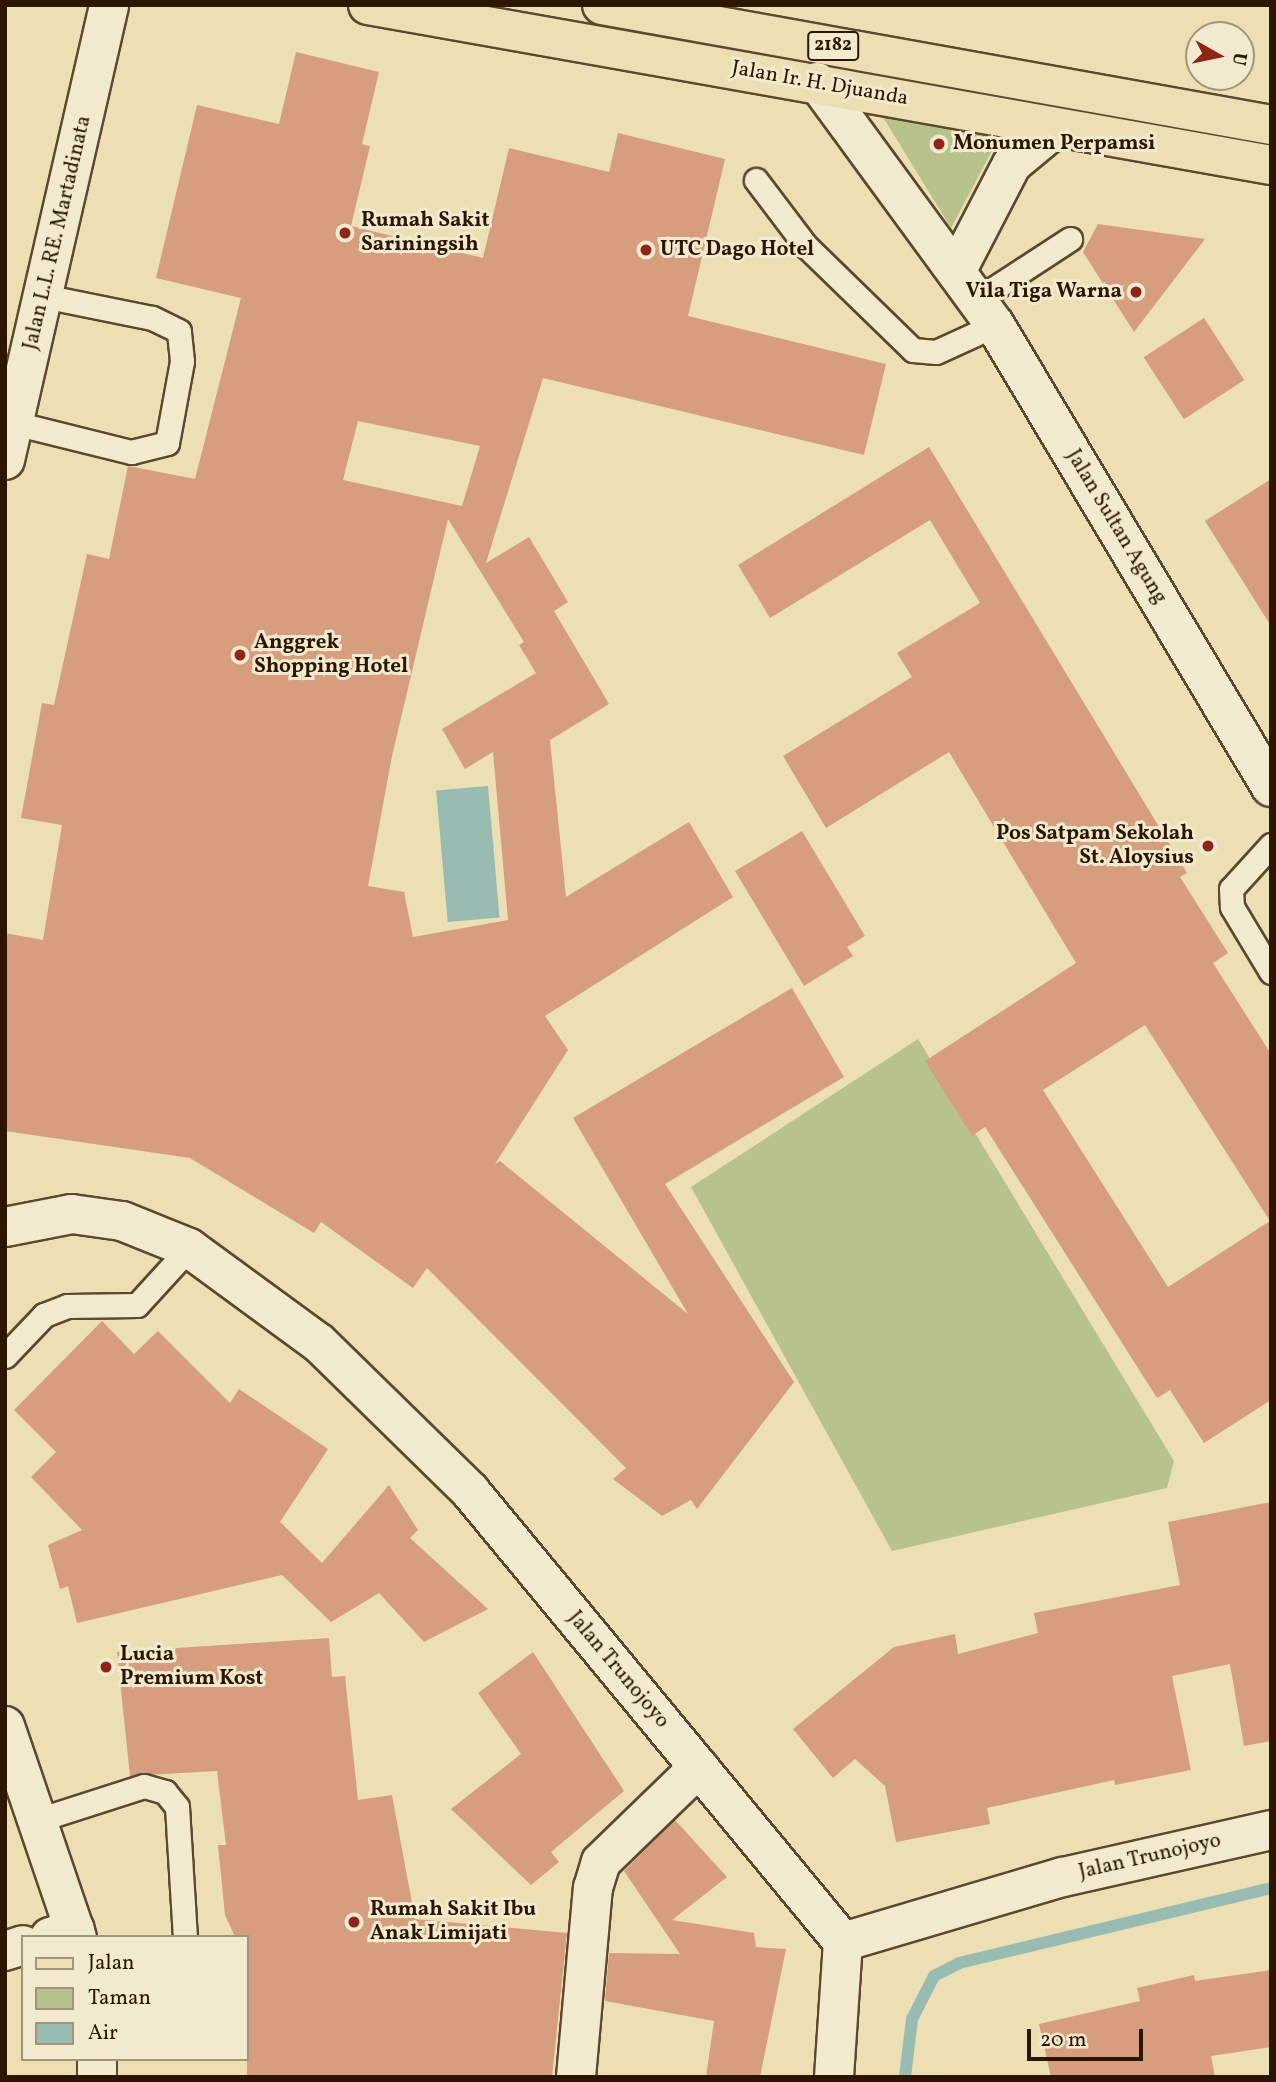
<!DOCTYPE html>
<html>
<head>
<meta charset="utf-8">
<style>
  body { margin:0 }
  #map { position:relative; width:1276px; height:2082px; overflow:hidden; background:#ebdfb3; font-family:Vollkorn,serif }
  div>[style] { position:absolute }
  .green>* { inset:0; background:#b7c28d }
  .water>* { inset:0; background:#98bcb1; transform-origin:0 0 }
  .stream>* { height:12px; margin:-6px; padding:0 6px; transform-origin:6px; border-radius:6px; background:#98bcb1 }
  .building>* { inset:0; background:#d69e7f; transform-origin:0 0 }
  .roads { filter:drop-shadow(2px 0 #5c482e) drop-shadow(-2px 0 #5c482e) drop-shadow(0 2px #5c482e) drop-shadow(0 -2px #5c482e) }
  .lane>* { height:23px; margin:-11.5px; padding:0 11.5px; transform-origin:11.5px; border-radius:11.5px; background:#f2eace }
  .street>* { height:38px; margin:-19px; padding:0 19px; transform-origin:19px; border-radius:19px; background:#f2eace }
  .secondary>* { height:38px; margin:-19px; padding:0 19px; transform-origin:19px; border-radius:19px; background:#f2eace }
  .primary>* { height:38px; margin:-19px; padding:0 19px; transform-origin:19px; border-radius:19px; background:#ebdfb3 }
  .dots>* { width:19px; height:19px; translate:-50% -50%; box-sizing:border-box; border:4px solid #f2eace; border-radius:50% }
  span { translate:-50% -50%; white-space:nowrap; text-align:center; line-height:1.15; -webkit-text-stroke:6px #f2eace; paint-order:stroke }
  .shield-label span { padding:2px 5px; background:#f2eace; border:2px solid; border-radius:5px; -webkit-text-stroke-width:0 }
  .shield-label { font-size:19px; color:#2d1601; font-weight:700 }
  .street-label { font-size:21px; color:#2d1601 }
  .poi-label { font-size:21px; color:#2d1601; font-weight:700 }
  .left { translate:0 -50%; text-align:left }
  .right { translate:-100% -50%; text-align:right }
  .frame { position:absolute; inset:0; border:7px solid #2d1601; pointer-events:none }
  .legend { position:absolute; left:21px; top:1935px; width:228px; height:126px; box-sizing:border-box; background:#f2eace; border:2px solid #a3957c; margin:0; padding:9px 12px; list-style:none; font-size:21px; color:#2d1601 }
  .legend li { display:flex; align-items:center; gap:14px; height:35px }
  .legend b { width:35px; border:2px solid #a3957c }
  .north { position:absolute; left:1185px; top:21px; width:70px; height:70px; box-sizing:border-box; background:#f2eace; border:2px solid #a3957c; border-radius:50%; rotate:99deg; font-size:19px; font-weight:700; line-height:28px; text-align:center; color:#2d1601 }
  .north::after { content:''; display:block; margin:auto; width:24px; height:32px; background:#8f2418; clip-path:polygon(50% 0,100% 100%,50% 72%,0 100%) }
  .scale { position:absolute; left:1027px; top:2029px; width:116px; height:32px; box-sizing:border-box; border:4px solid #2d1601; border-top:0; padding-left:9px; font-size:21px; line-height:24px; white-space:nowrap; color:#2d1601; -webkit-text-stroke:5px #f2eace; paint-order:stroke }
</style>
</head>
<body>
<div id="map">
  <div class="green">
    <i style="clip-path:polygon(878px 109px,1002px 132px,951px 228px)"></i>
    <i style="clip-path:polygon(918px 1039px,1174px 1461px,1167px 1488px,892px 1551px,691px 1187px)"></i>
  </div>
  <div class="water">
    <i style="left:488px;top:786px;width:132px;height:52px;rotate:85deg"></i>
  </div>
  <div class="stream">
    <i style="left:905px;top:2077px;width:58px;rotate:-83.1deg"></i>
    <i style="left:912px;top:2019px;width:48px;rotate:-62.9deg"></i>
    <i style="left:934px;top:1976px;width:28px;rotate:-27deg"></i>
    <i style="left:959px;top:1963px;width:321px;rotate:-13.5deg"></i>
  </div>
  <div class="building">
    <i style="clip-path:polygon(evenodd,296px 52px,379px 72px,362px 144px,370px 146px,351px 226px,483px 258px,509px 148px,609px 172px,618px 133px,725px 159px,688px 316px,886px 364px,864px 455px,543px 378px,486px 563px,529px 537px,568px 602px,554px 611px,609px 704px,550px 740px,566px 897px,689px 822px,733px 897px,545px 1016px,568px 1050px,495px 1164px,500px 1161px,688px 1314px,573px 1118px,792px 988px,844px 1077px,665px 1184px,794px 1382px,697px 1509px,691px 1500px,662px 1516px,613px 1479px,626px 1468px,427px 1268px,413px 1288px,321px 1222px,314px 1233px,190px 1158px,5px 1131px,5px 933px,43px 940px,62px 825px,21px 818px,42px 703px,54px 705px,87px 554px,109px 559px,128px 466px,195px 479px,241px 298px,156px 278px,197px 105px,279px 124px,296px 52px,358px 421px,480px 446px,462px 506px,343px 480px,358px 421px,296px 52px,448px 519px,524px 642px,519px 645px,536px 673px,442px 729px,465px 769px,493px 752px,508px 920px,413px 937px,404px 892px,368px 886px,392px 756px,448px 519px)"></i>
    <i style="clip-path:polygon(1098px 224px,1205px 239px,1134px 332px,1083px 252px)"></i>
    <i style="left:1204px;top:318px;width:74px;height:72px;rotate:57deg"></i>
    <i style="clip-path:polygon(evenodd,929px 447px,1187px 873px,1180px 877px,1228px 953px,1213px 963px,1271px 1054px,1271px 1400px,1204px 1443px,1170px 1390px,1157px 1398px,985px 1127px,972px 1136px,925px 1061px,1076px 963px,949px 752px,826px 828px,783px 756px,912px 677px,897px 653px,980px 603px,930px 520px,770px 618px,738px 565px,929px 447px,1145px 1025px,1270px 1221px,1168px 1287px,1043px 1090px,1145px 1025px)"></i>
    <i style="clip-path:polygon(1271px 479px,1271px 626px,1205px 521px)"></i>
    <i style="clip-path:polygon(802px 831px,865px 936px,847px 947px,853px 956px,804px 986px,735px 871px)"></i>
    <i style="clip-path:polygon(102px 1321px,134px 1354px,158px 1331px,230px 1403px,239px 1389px,328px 1449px,280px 1522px,322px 1563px,389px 1485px,418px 1530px,410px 1538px,488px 1609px,424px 1642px,379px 1593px,331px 1622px,282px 1575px,77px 1623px,68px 1586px,60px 1589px,48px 1545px,82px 1530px,31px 1477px,56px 1452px,14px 1410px)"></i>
    <i style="clip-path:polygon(1271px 1502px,1271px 1741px,1244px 1746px,1230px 1664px,1172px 1676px,1191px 1770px,1115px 1785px,1114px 1780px,987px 1808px,990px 1824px,896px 1842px,885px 1786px,855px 1759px,833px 1778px,793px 1729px,894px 1647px,955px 1634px,958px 1654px,1038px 1633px,1034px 1613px,1180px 1585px,1168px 1522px)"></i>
    <i style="clip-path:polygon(329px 1638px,332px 1677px,345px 1676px,358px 1800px,392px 1795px,415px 1919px,567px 1933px,552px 2077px,247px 2077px,247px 1937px,235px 1937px,225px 1915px,218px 1845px,226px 1845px,217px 1771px,130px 1776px,117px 1652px)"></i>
    <i style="clip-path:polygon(533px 1652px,624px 1791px,551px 1852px,559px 1862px,531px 1885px,451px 1809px,521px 1754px,478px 1693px)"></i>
    <i style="clip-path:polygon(675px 1820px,727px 1877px,672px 1920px,754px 1933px,756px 1947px,786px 1949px,760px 2077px,706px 2077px,714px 2021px,605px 2001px,609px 1953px,680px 1954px,624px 1871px)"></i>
    <i style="clip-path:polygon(1271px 1970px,1271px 2047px,1211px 2056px,1215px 2077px,1051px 2077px,1039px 2024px,1140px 2001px,1137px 1988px,1194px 1975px,1195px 1981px)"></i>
  </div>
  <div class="roads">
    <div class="lane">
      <i style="left:756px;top:180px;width:83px;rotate:52.9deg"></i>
      <i style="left:806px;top:246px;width:149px;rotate:44.2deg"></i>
      <i style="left:913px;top:350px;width:23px;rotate:5deg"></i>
      <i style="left:936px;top:352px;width:65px;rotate:-24.6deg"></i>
      <i style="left:978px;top:299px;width:110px;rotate:-33.1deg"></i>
      <i style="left:14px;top:423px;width:121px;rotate:13.9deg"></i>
      <i style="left:131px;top:452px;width:37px;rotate:-14deg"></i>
      <i style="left:167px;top:443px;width:83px;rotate:-79.6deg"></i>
      <i style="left:182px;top:361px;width:30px;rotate:-96deg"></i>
      <i style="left:179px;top:331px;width:30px;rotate:-154deg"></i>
      <i style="left:152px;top:318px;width:111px;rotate:-168.6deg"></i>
      <i style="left:1271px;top:845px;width:59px;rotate:132.3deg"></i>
      <i style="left:1231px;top:889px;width:18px;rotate:87deg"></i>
      <i style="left:1232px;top:907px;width:76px;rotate:59deg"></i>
      <i style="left:5px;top:1356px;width:57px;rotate:-46.4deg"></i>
      <i style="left:44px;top:1315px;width:25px;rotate:-21deg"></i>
      <i style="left:67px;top:1306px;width:70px;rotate:-0.8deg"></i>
      <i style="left:137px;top:1305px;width:77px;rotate:-47.6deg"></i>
      <i style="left:41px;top:1819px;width:108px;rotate:-17.8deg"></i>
      <i style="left:144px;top:1786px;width:22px;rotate:16deg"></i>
      <i style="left:165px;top:1792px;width:19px;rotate:51deg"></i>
      <i style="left:177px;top:1807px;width:130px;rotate:86.5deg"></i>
    </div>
    <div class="street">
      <i style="left:958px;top:268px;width:117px;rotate:-62.6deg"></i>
      <i style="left:1012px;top:164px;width:56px;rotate:-39.9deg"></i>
      <i style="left:50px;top:1937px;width:26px;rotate:-18deg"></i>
      <i style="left:5px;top:1951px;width:19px;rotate:-18deg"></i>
      <i style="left:576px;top:2077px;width:190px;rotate:-84.9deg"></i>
      <i style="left:593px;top:1888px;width:27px;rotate:-73deg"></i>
      <i style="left:601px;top:1862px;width:136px;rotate:-44.1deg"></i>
    </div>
    <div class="secondary">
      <i style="left:817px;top:82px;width:301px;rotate:53.8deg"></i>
      <i style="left:995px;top:325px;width:538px;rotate:59.15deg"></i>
      <i style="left:5px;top:460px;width:467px;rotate:-77.1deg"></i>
      <i style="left:5px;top:1227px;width:68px;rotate:-11deg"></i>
      <i style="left:72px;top:1214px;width:50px;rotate:8deg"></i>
      <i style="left:122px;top:1221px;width:72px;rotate:21.9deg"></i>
      <i style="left:189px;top:1248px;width:161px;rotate:36.2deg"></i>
      <i style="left:319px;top:1343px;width:211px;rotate:44.4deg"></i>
      <i style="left:470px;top:1491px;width:585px;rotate:50.41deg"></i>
      <i style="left:5px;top:1726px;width:223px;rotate:71.2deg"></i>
      <i style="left:843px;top:1942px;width:229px;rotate:-16.5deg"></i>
      <i style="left:1063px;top:1877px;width:213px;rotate:-12.7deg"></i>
      <i style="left:97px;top:2059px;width:18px;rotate:90deg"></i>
      <i style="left:834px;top:2077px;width:135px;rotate:-86.2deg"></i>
    </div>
    <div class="primary">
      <i style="left:368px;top:5px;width:917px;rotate:10.05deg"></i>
      <i style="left:602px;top:5px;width:680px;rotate:10.17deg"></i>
    </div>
  </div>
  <div class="dots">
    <i style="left:939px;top:144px;background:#8f2418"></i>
    <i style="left:345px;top:233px;background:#8f2418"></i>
    <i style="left:646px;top:250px;background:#8f2418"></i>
    <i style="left:1136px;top:292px;background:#8f2418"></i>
    <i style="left:240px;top:655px;background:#8f2418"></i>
    <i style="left:1208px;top:846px;background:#8f2418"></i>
    <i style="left:106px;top:1667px;background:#8f2418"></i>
    <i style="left:354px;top:1922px;background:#8f2418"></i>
  </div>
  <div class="shield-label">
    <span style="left:833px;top:46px">2182</span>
  </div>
  <div class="street-label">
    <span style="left:820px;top:84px;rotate:10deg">Jalan Ir. H. Djuanda</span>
    <span style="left:58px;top:233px;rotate:-77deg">Jalan L.L. RE. Martadinata</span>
    <span style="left:1116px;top:527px;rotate:59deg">Jalan Sultan Agung</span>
    <span style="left:618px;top:1670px;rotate:50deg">Jalan Trunojoyo</span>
    <span style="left:1150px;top:1857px;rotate:-13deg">Jalan Trunojoyo</span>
  </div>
  <div class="poi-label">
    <span class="left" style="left:953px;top:144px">Monumen Perpamsi</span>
    <span class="left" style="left:361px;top:233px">Rumah Sakit<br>Sariningsih</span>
    <span class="left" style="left:660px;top:250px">UTC Dago Hotel</span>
    <span class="right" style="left:1122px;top:292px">Vila Tiga Warna</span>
    <span class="left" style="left:254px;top:655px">Anggrek<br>Shopping Hotel</span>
    <span class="right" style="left:1194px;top:846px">Pos Satpam Sekolah<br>St. Aloysius</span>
    <span class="left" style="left:120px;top:1667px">Lucia<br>Premium Kost</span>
    <span class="left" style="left:370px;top:1922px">Rumah Sakit Ibu<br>Anak Limijati</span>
  </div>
  <div class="frame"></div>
  <ul class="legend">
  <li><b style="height:9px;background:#ebdfb3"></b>Jalan</li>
  <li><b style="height:19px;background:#b7c28d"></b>Taman</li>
  <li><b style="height:19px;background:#98bcb1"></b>Air</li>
  </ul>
  <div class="north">U</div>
  <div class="scale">20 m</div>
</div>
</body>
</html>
